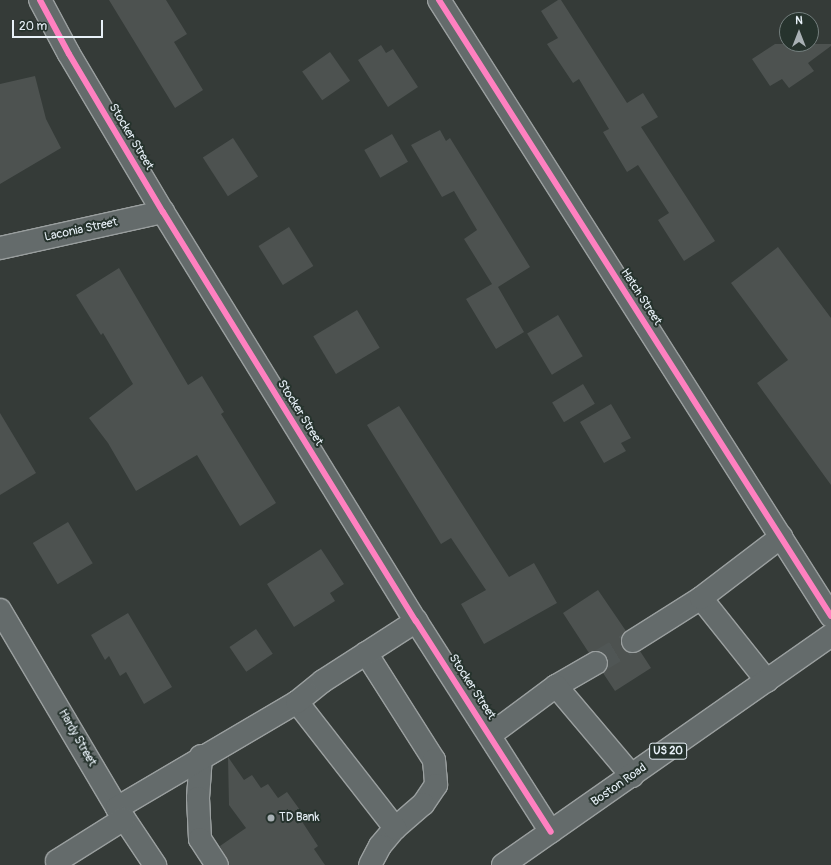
<!DOCTYPE html>
<html>
<head>
<meta charset="utf-8">
<style>
  body { margin:0 }
  #map { position:relative; width:831px; height:865px; overflow:hidden; background:#353b38; font-family:Pangolin,sans-serif }
  div>[style] { position:absolute }
  .building>* { inset:0; background:#4d5250; transform-origin:0 0 }
  .minor-tunnel>* { height:22px; margin-top:-11px; transform-origin:0; background:repeating-linear-gradient(90deg,#505655 0 22px,transparent 0 33px) }
  .roads { filter:drop-shadow(1px 0 #9a9f9f) drop-shadow(-1px 0 #9a9f9f) drop-shadow(0 1px #9a9f9f) drop-shadow(0 -1px #9a9f9f) }
  .minor>* { height:22px; margin:-11px; padding:0 11px; transform-origin:11px; border-radius:11px; background:#646b6b }
  .major>* { height:22px; margin:-11px; padding:0 11px; transform-origin:11px; border-radius:11px; background:#646b6b }
  .cycleway>* { height:6px; margin:-3px; padding:0 3px; transform-origin:3px; border-radius:3px; background:#ff80c0 }
  .dots>* { width:11px; height:11px; translate:-50% -50%; box-sizing:border-box; border:2px solid #26332d; border-radius:50% }
  span { translate:-50% -50%; white-space:nowrap; text-align:center; line-height:1.15; -webkit-text-stroke:4px #26332d; paint-order:stroke }
  .shield-label span { padding:1px 3px; background:#26332d; border:1px solid; border-radius:3px; -webkit-text-stroke-width:0 }
  .shield-label { font-size:11px; color:#e8f1f8; font-weight:700 }
  .street-label { font-size:12px; color:#e8f1f8 }
  .poi-label { font-size:12px; color:#e8f1f8 }
  .left { translate:0 -50%; text-align:left }
  .north { position:absolute; left:779px; top:12px; width:40px; height:40px; box-sizing:border-box; background:#26332d; border:1px solid #747f7e; border-radius:50%; rotate:0deg; font-size:11px; font-weight:700; line-height:16px; text-align:center; color:#e8f1f8 }
  .north::after { content:''; display:block; margin:auto; width:14px; height:18px; background:#a9b1b5; clip-path:polygon(50% 0,100% 100%,50% 72%,0 100%) }
  .scale { position:absolute; left:12px; top:20px; width:91px; height:18px; box-sizing:border-box; border:2px solid #e8f1f8; border-top:0; padding-left:5px; font-size:12px; line-height:14px; white-space:nowrap; color:#e8f1f8; -webkit-text-stroke:3px #26332d; paint-order:stroke }
</style>
</head>
<body>
<div id="map">
  <div class="building">
    <i style="clip-path:polygon(109px 0,166px 0,187px 34px,174px 42px,203px 90px,175px 108px)"></i>
    <i style="clip-path:polygon(558px 0,561px 0,627px 103px,643px 93px,658px 117px,641px 127px,715px 241px,684px 261px,658px 220px,669px 213px,638px 165px,627px 172px,603px 132px,609px 129px,579px 79px,573px 83px,547px 44px,558px 38px,541px 11px)"></i>
    <i style="clip-path:polygon(775px 44px,831px 44px,831px 46px,808px 63px,814px 71px,789px 88px,782px 79px,770px 86px,752px 59px)"></i>
    <i style="clip-path:polygon(381px 45px,386px 53px,393px 49px,418px 87px,388px 107px,358px 60px)"></i>
    <i style="left:330px;top:52px;width:35px;height:34px;rotate:55deg"></i>
    <i style="clip-path:polygon(35px 76px,46px 119px,61px 148px,0 184px,0 84px)"></i>
    <i style="clip-path:polygon(440px 130px,446px 141px,450px 138px,530px 267px,498px 287px,524px 332px,496px 349px,466px 299px,492px 284px,464px 239px,477px 230px,454px 191px,442px 197px,411px 145px)"></i>
    <i style="left:392px;top:134px;width:32px;height:32px;rotate:60deg"></i>
    <i style="left:233px;top:138px;width:46px;height:36px;rotate:57deg"></i>
    <i style="left:289px;top:227px;width:46px;height:36px;rotate:58deg"></i>
    <i style="clip-path:polygon(778px 247px,831px 318px,831px 485px,757px 383px,788px 360px,731px 283px)"></i>
    <i style="clip-path:polygon(119px 268px,188px 385px,202px 376px,224px 412px,221px 414px,276px 503px,240px 526px,197px 455px,136px 491px,108px 443px,89px 418px,133px 384px,103px 333px,101px 335px,76px 295px)"></i>
    <i style="left:357px;top:310px;width:44px;height:51px;rotate:59deg"></i>
    <i style="left:558px;top:315px;width:48px;height:36px;rotate:59deg"></i>
    <i style="left:583px;top:384px;width:23px;height:36px;rotate:59deg"></i>
    <i style="clip-path:polygon(611px 404px,631px 438px,621px 443px,626px 451px,604px 463px,580px 422px)"></i>
    <i style="clip-path:polygon(399px 406px,509px 577px,534px 563px,557px 603px,484px 644px,461px 604px,486px 590px,451px 538px,441px 544px,367px 425px)"></i>
    <i style="clip-path:polygon(0 413px,36px 473px,0 495px)"></i>
    <i style="left:68px;top:522px;width:48px;height:41px;rotate:59deg"></i>
    <i style="clip-path:polygon(321px 549px,344px 584px,330px 593px,335px 601px,294px 627px,267px 584px)"></i>
    <i style="clip-path:polygon(598px 590px,626px 631px,621px 641px,623px 648px,633px 653px,640px 651px,651px 668px,615px 691px,603px 673px,608px 663px,607px 656px,596px 651px,589px 653px,563px 613px)"></i>
    <i style="clip-path:polygon(128px 613px,172px 687px,144px 704px,126px 672px,120px 676px,109px 656px,105px 660px,91px 635px)"></i>
    <i style="left:256px;top:629px;width:30px;height:32px;rotate:56deg"></i>
    <i style="clip-path:polygon(228px 757px,244px 780px,252px 775px,261px 788px,268px 784px,278px 798px,287px 792px,305px 817px,301px 820px,318px 846px,314px 849px,325px 865px,229px 865px,220px 846px,246px 828px,229px 805px)"></i>
  </div>
  <div class="minor-tunnel">
    <i style="left:596px;top:663px;width:43px;rotate:-30.7deg"></i>
  </div>
  <div class="roads">
    <div class="minor">
      <i style="left:40px;top:0;width:61px;rotate:61.8deg"></i>
      <i style="left:69px;top:54px;width:184px;rotate:59.3deg"></i>
      <i style="left:163px;top:212px;width:481px;rotate:58.3deg"></i>
      <i style="left:416px;top:621px;width:250px;rotate:57.4deg"></i>
      <i style="left:439px;top:0;width:730px;rotate:57.53deg"></i>
      <i style="left:0;top:248px;width:167px;rotate:-12.5deg"></i>
      <i style="left:0;top:610px;width:230px;rotate:59.4deg"></i>
      <i style="left:117px;top:808px;width:69px;rotate:56.3deg"></i>
      <i style="left:633px;top:641px;width:80px;rotate:-32.3deg"></i>
      <i style="left:366px;top:653px;width:127px;rotate:57.6deg"></i>
      <i style="left:434px;top:760px;width:25px;rotate:85deg"></i>
      <i style="left:436px;top:785px;width:23px;rotate:124deg"></i>
      <i style="left:423px;top:804px;width:37px;rotate:139deg"></i>
      <i style="left:395px;top:828px;width:23px;rotate:130deg"></i>
      <i style="left:380px;top:846px;width:21px;rotate:118deg"></i>
      <i style="left:767px;top:681px;width:106px;rotate:-128.5deg"></i>
      <i style="left:701px;top:598px;width:101px;rotate:-37.3deg"></i>
      <i style="left:556px;top:686px;width:46px;rotate:-29.9deg"></i>
      <i style="left:297px;top:702px;width:160px;rotate:52.1deg"></i>
      <i style="left:490px;top:735px;width:82px;rotate:-36.6deg"></i>
      <i style="left:556px;top:686px;width:118px;rotate:49.8deg"></i>
      <i style="left:201px;top:756px;width:42px;rotate:94.1deg"></i>
      <i style="left:198px;top:798px;width:41px;rotate:87.2deg"></i>
      <i style="left:200px;top:839px;width:31px;rotate:57deg"></i>
      <i style="left:117px;top:808px;width:209px;rotate:-30.5deg"></i>
      <i style="left:297px;top:702px;width:33px;rotate:-39deg"></i>
      <i style="left:323px;top:681px;width:111px;rotate:-32.8deg"></i>
      <i style="left:59px;top:865px;width:4px;rotate:-117deg"></i>
      <i style="left:57px;top:861px;width:79px;rotate:-32.1deg"></i>
    </div>
    <div class="major">
      <i style="left:503px;top:865px;width:401px;rotate:-35deg"></i>
    </div>
  </div>
  <div class="cycleway">
    <i style="left:40px;top:0;width:61px;rotate:61.8deg"></i>
    <i style="left:69px;top:54px;width:184px;rotate:59.3deg"></i>
    <i style="left:163px;top:212px;width:481px;rotate:58.3deg"></i>
    <i style="left:416px;top:621px;width:250px;rotate:57.4deg"></i>
    <i style="left:439px;top:0;width:730px;rotate:57.53deg"></i>
  </div>
  <div class="dots">
    <i style="left:271px;top:818px;background:#a9b1b5"></i>
  </div>
  <div class="shield-label">
    <span style="left:668px;top:751px">US 20</span>
  </div>
  <div class="street-label">
    <span style="left:131px;top:137px;rotate:59deg">Stocker Street</span>
    <span style="left:81px;top:230px;rotate:-12deg">Laconia Street</span>
    <span style="left:641px;top:297px;rotate:57deg">Hatch Street</span>
    <span style="left:300px;top:413px;rotate:58deg">Stocker Street</span>
    <span style="left:472px;top:687px;rotate:57deg">Stocker Street</span>
    <span style="left:77px;top:738px;rotate:60deg">Hardy Street</span>
    <span style="left:619px;top:785px;rotate:-35deg">Boston Road</span>
  </div>
  <div class="poi-label">
    <span class="left" style="left:279px;top:818px">TD Bank</span>
  </div>
  <div class="north">N</div>
  <div class="scale">20 m</div>
</div>
</body>
</html>
